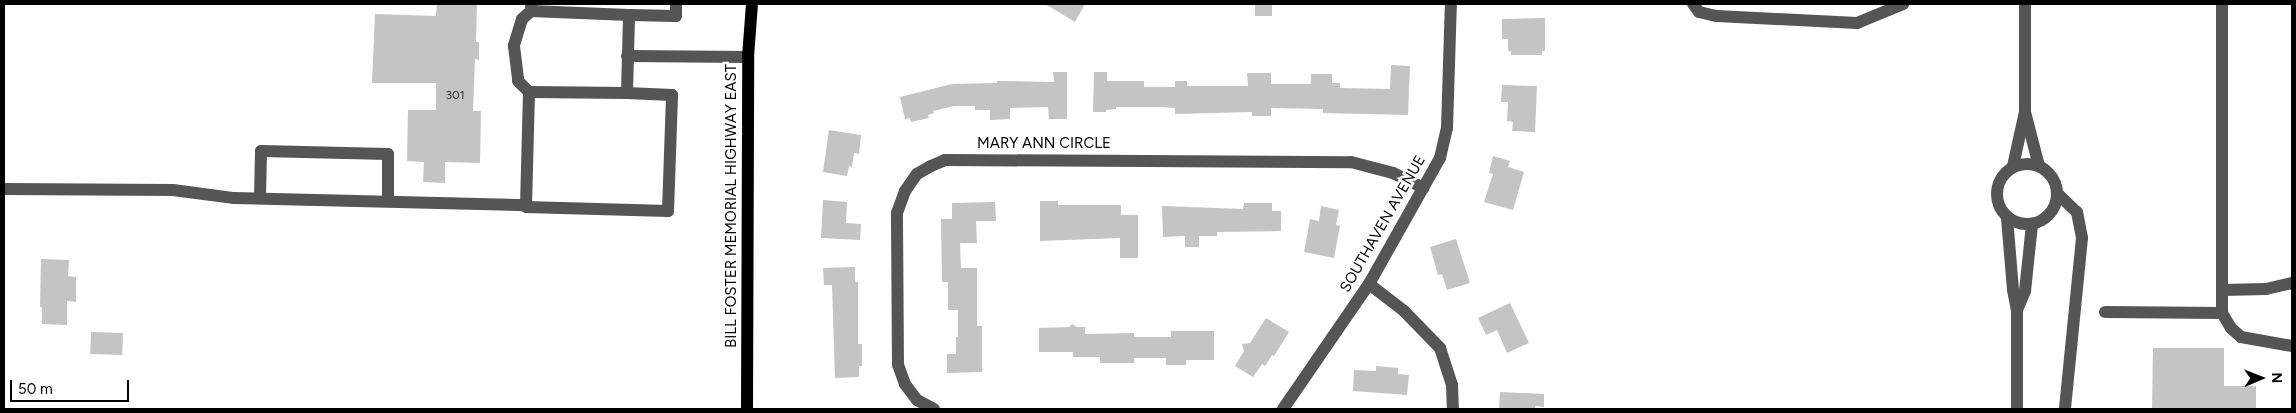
<!DOCTYPE html>
<html>
<head>
<meta charset="utf-8">
<style>
  body { margin:0 }
  #map { position:relative; width:2296px; height:413px; overflow:hidden; background:#fff; font-family:Figtree,sans-serif }
  div>[style] { position:absolute }
  .building>* { inset:0; background:#c4c4c4; transform-origin:0 0 }
  .minor>* { height:12px; margin:-6px; padding:0 6px; transform-origin:6px; border-radius:6px; background:#555 }
  .minor>.ring { margin:-6px; padding:0; box-sizing:content-box; background:none; border:12px solid #555; border-radius:50% }
  .major>* { height:12px; margin:-6px; padding:0 6px; transform-origin:6px; border-radius:6px; background:#000 }
  span { translate:-50% -50%; white-space:nowrap; text-align:center; line-height:1.15; -webkit-text-stroke:5px #fff; paint-order:stroke }
  .number-label { font-size:12px; color:#313131 }
  .number-label span { -webkit-text-stroke-width:0 }
  .street-label { font-size:15px; color:#000 }
  .frame { position:absolute; inset:0; border:5px solid #000; pointer-events:none }
  .north { position:absolute; left:2236px; top:353px; width:50px; height:50px; -webkit-text-stroke:4px #fff; paint-order:stroke; rotate:89deg; font-size:14px; font-weight:700; line-height:20px; text-align:center; color:#000 }
  .north::after { content:''; display:block; margin:auto; width:18px; height:22px; background:#000; clip-path:polygon(50% 0,100% 100%,50% 72%,0 100%) }
  .scale { position:absolute; left:10px; top:380px; width:119px; height:22px; box-sizing:border-box; border:2px solid #000; border-top:0; padding-left:6px; font-size:15px; line-height:18px; white-space:nowrap; color:#000; -webkit-text-stroke:4px #fff; paint-order:stroke }
</style>
</head>
<body>
<div id="map">
  <div class="building">
    <i style="clip-path:polygon(437px 4px,477px 4px,476px 42px,479px 42px,479px 60px,475px 59px,473px 111px,481px 111px,480px 163px,445px 162px,445px 183px,423px 182px,424px 162px,407px 161px,408px 110px,436px 110px,436px 83px,372px 83px,375px 14px,436px 16px)"></i>
    <i style="clip-path:polygon(1045px 4px,1085px 4px,1075px 22px)"></i>
    <i style="left:1255px;top:4px;width:17px;height:12px"></i>
    <i style="clip-path:polygon(1545px 18px,1545px 51px,1542px 51px,1542px 55px,1511px 55px,1511px 51px,1508px 51px,1508px 39px,1502px 39px,1502px 19px)"></i>
    <i style="clip-path:polygon(1391px 65px,1410px 66px,1408px 115px,1323px 113px,1323px 109px,1271px 108px,1271px 116px,1252px 116px,1252px 112px,1175px 114px,1175px 108px,1160px 107px,1116px 107px,1116px 109px,1106px 110px,1106px 112px,1093px 112px,1094px 72px,1107px 72px,1107px 81px,1144px 81px,1144px 87px,1175px 87px,1175px 81px,1187px 81px,1187px 86px,1248px 86px,1247px 73px,1271px 73px,1271px 84px,1311px 84px,1311px 74px,1332px 74px,1332px 83px,1340px 83px,1340px 88px,1390px 89px)"></i>
    <i style="clip-path:polygon(1053px 72px,1067px 72px,1067px 119px,1049px 119px,1048px 107px,1010px 108px,1010px 119px,990px 120px,990px 110px,975px 110px,975px 106px,954px 106px,933px 111px,934px 113px,928px 115px,929px 118px,911px 122px,910px 118px,905px 119px,900px 97px,952px 84px,997px 83px,997px 81px,1054px 82px)"></i>
    <i style="clip-path:polygon(1502px 85px,1537px 86px,1535px 132px,1512px 131px,1513px 122px,1507px 121px,1508px 102px,1501px 102px)"></i>
    <i style="clip-path:polygon(829px 130px,861px 135px,859px 154px,854px 153px,852px 167px,849px 166px,847px 176px,823px 172px)"></i>
    <i style="clip-path:polygon(1493px 156px,1510px 161px,1508px 167px,1524px 172px,1513px 210px,1484px 202px,1493px 174px,1489px 173px)"></i>
    <i style="clip-path:polygon(823px 200px,847px 202px,846px 223px,861px 224px,860px 240px,821px 238px)"></i>
    <i style="clip-path:polygon(1040px 201px,1058px 201px,1058px 205px,1121px 205px,1121px 215px,1138px 215px,1138px 258px,1120px 258px,1120px 238px,1040px 241px)"></i>
    <i style="clip-path:polygon(995px 202px,996px 221px,976px 221px,977px 243px,960px 243px,961px 268px,977px 268px,977px 326px,982px 326px,982px 372px,947px 373px,947px 354px,956px 354px,956px 337px,958px 337px,958px 310px,948px 310px,948px 282px,942px 282px,941px 219px,952px 219px,952px 203px)"></i>
    <i style="clip-path:polygon(1244px 203px,1272px 203px,1272px 211px,1281px 211px,1281px 231px,1217px 232px,1217px 236px,1199px 236px,1199px 247px,1185px 247px,1185px 236px,1163px 237px,1162px 206px,1243px 209px)"></i>
    <i style="clip-path:polygon(1321px 206px,1339px 210px,1336px 225px,1340px 226px,1334px 258px,1304px 252px,1310px 219px,1319px 221px)"></i>
    <i style="clip-path:polygon(1456px 239px,1470px 283px,1447px 290px,1442px 274px,1438px 275px,1430px 247px)"></i>
    <i style="clip-path:polygon(41px 259px,69px 260px,68px 276px,76px 277px,76px 302px,67px 301px,67px 325px,42px 324px,42px 307px,40px 307px)"></i>
    <i style="clip-path:polygon(855px 267px,855px 282px,858px 282px,858px 344px,862px 344px,862px 366px,859px 366px,859px 377px,835px 378px,832px 285px,824px 285px,823px 268px)"></i>
    <i style="clip-path:polygon(1510px 303px,1529px 343px,1507px 353px,1497px 330px,1486px 335px,1478px 318px)"></i>
    <i style="clip-path:polygon(1266px 318px,1289px 332px,1274px 356px,1272px 355px,1265px 366px,1262px 364px,1253px 377px,1235px 366px,1244px 351px,1242px 344px,1250px 343px)"></i>
    <i style="clip-path:polygon(1072px 324px,1077px 327px,1085px 327px,1085px 334px,1134px 333px,1134px 337px,1171px 337px,1171px 331px,1214px 331px,1214px 360px,1186px 360px,1186px 365px,1166px 365px,1166px 358px,1134px 358px,1134px 363px,1100px 363px,1100px 357px,1073px 357px,1073px 352px,1039px 352px,1039px 328px,1069px 327px)"></i>
    <i style="left:91px;top:332px;width:32px;height:22px;rotate:2deg"></i>
    <i style="clip-path:polygon(2153px 348px,2224px 348px,2224px 386px,2256px 386px,2256px 409px,2152px 409px)"></i>
    <i style="clip-path:polygon(1376px 366px,1398px 368px,1398px 374px,1409px 375px,1407px 395px,1353px 391px,1354px 370px,1376px 371px)"></i>
    <i style="clip-path:polygon(1500px 392px,1544px 394px,1544px 407px,1535px 406px,1535px 409px,1499px 409px)"></i>
  </div>
  <div class="minor">
    <i style="left:531px;top:4px;width:7px;rotate:90deg"></i>
    <i style="left:531px;top:11px;width:12px;rotate:138deg"></i>
    <i style="left:522px;top:19px;width:28px;rotate:107deg"></i>
    <i style="left:514px;top:46px;width:35px;rotate:83deg"></i>
    <i style="left:518px;top:81px;width:16px;rotate:45deg"></i>
    <i style="left:529px;top:92px;width:115px;rotate:91.5deg"></i>
    <i style="left:526px;top:207px;width:142px;rotate:1.6deg"></i>
    <i style="left:668px;top:211px;width:116px;rotate:-88deg"></i>
    <i style="left:672px;top:95px;width:45px;rotate:-177.5deg"></i>
    <i style="left:627px;top:93px;width:78px;rotate:-88.5deg"></i>
    <i style="left:629px;top:15px;width:47px;rotate:1.2deg"></i>
    <i style="left:676px;top:16px;width:12px;rotate:-90deg"></i>
    <i style="left:1693px;top:4px;width:10px;rotate:53deg"></i>
    <i style="left:1699px;top:12px;width:18px;rotate:13deg"></i>
    <i style="left:1717px;top:16px;width:140px;rotate:2.9deg"></i>
    <i style="left:1857px;top:23px;width:50px;rotate:-22.4deg"></i>
    <i style="left:531px;top:11px;width:98px;rotate:2.3deg"></i>
    <i style="left:627px;top:56px;width:121px;rotate:0.5deg"></i>
    <i style="left:529px;top:92px;width:98px;rotate:0.6deg"></i>
    <i style="left:2025px;top:112px;width:56px;rotate:75.5deg"></i>
    <i class="ring" style="left:1997px;top:164px;width:48px;height:48px"></i>
    <i style="left:2013px;top:166px;width:55px;rotate:-77.5deg"></i>
    <i style="left:2025px;top:112px;width:108px;rotate:-90deg"></i>
    <i style="left:4px;top:189px;width:169px;rotate:0.3deg"></i>
    <i style="left:173px;top:190px;width:62px;rotate:7.5deg"></i>
    <i style="left:234px;top:198px;width:292px;rotate:1.4deg"></i>
    <i style="left:2057px;top:193px;width:28px;rotate:44deg"></i>
    <i style="left:2077px;top:212px;width:26px;rotate:79deg"></i>
    <i style="left:2082px;top:238px;width:172px;rotate:95.7deg"></i>
    <i style="left:260px;top:198px;width:47px;rotate:-88.8deg"></i>
    <i style="left:261px;top:151px;width:127px;rotate:1.4deg"></i>
    <i style="left:388px;top:154px;width:47px;rotate:90deg"></i>
    <i style="left:2007px;top:218px;width:72px;rotate:85.2deg"></i>
    <i style="left:2013px;top:290px;width:20px;rotate:79deg"></i>
    <i style="left:2017px;top:310px;width:99px;rotate:90deg"></i>
    <i style="left:1369px;top:284px;width:44px;rotate:37.6deg"></i>
    <i style="left:1404px;top:311px;width:52px;rotate:45.8deg"></i>
    <i style="left:1440px;top:348px;width:39px;rotate:72deg"></i>
    <i style="left:1452px;top:385px;width:24px;rotate:88deg"></i>
    <i style="left:2222px;top:290px;width:44px;rotate:-1.3deg"></i>
    <i style="left:2266px;top:289px;width:27px;rotate:-13deg"></i>
    <i style="left:2017px;top:310px;width:21px;rotate:-67deg"></i>
    <i style="left:2025px;top:291px;width:67px;rotate:-84deg"></i>
    <i style="left:2105px;top:312px;width:117px;rotate:0.5deg"></i>
    <i style="left:2222px;top:313px;width:309px;rotate:-90deg"></i>
    <i style="left:2222px;top:313px;width:17px;rotate:59deg"></i>
    <i style="left:2231px;top:328px;width:13px;rotate:42deg"></i>
    <i style="left:2241px;top:337px;width:52px;rotate:10deg"></i>
    <i style="left:934px;top:409px;width:19px;rotate:-152deg"></i>
    <i style="left:917px;top:400px;width:20px;rotate:-127deg"></i>
    <i style="left:905px;top:384px;width:20px;rotate:-110deg"></i>
    <i style="left:898px;top:365px;width:152px;rotate:-90.4deg"></i>
    <i style="left:897px;top:213px;width:23px;rotate:-70deg"></i>
    <i style="left:905px;top:191px;width:21px;rotate:-55deg"></i>
    <i style="left:917px;top:174px;width:16px;rotate:-30deg"></i>
    <i style="left:931px;top:166px;width:15px;rotate:-23deg"></i>
    <i style="left:945px;top:160px;width:406px;rotate:0.3deg"></i>
    <i style="left:1351px;top:162px;width:43px;rotate:14.7deg"></i>
    <i style="left:1393px;top:173px;width:34px;rotate:26deg"></i>
    <i style="left:1283px;top:409px;width:152px;rotate:-55.5deg"></i>
    <i style="left:1369px;top:284px;width:145px;rotate:-60.6deg"></i>
    <i style="left:1440px;top:158px;width:31px;rotate:-77deg"></i>
    <i style="left:1447px;top:128px;width:124px;rotate:-88.2deg"></i>
  </div>
  <div class="major">
    <i style="left:747px;top:409px;width:352px;rotate:-89.8deg"></i>
    <i style="left:748px;top:57px;width:53px;rotate:-85.7deg"></i>
  </div>
  <div class="number-label">
    <span style="left:455px;top:96px">301</span>
  </div>
  <div class="street-label">
    <span style="left:1044px;top:144px">MARY ANN CIRCLE</span>
    <span style="left:732px;top:206px;rotate:-90deg">BILL FOSTER MEMORIAL HIGHWAY EAST</span>
    <span style="left:1383px;top:224px;rotate:-60deg">SOUTHAVEN AVENUE</span>
  </div>
  <div class="frame"></div>
  <div class="north">N</div>
  <div class="scale">50 m</div>
</div>
</body>
</html>
